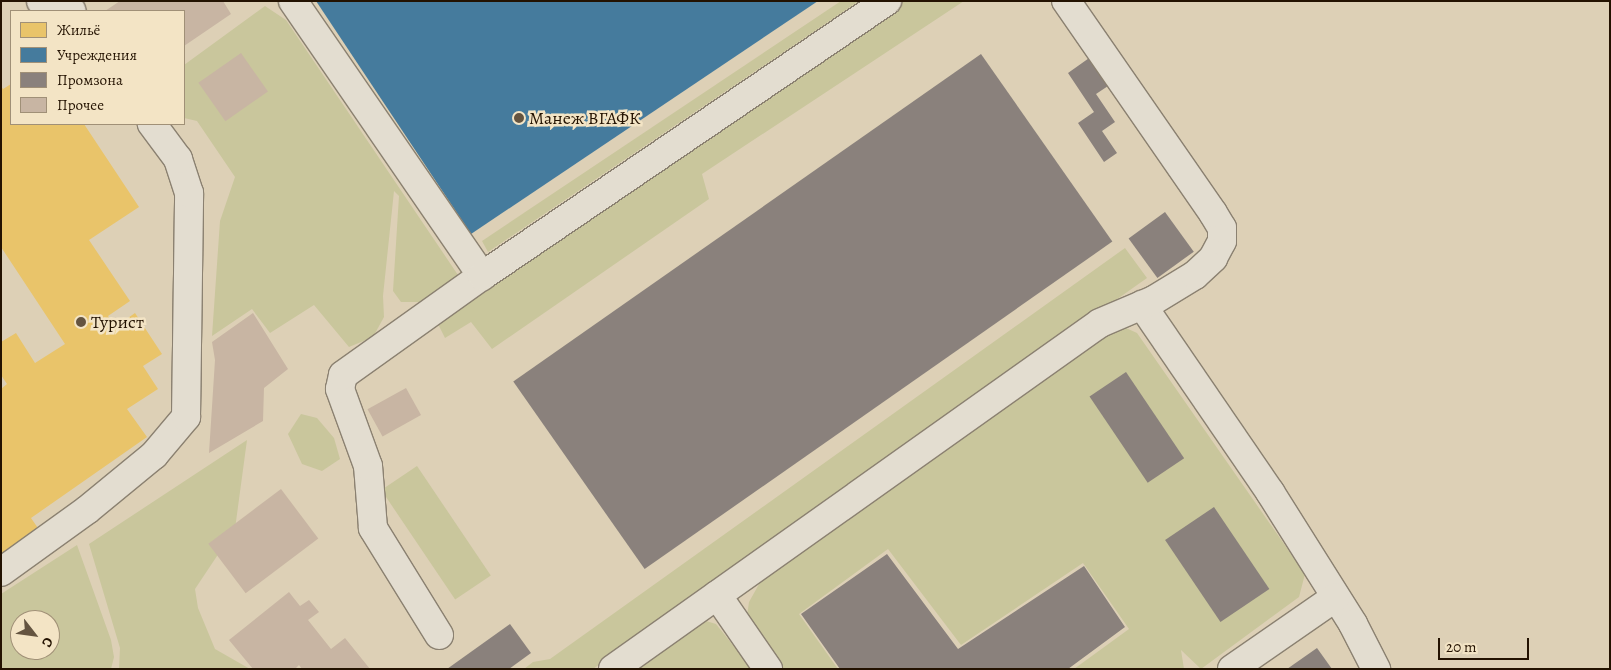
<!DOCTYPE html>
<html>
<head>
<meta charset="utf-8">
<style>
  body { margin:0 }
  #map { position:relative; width:1611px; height:670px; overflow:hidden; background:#ddd0b6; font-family:Alegreya,serif }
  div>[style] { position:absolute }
  .green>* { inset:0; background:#c9c69c; transform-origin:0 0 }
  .homes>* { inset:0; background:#e9c46a }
  .public>* { inset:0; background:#457b9d }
  .industry>* { inset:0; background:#8a817c; transform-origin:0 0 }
  .building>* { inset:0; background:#c8b5a3; transform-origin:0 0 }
  .roads { filter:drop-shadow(1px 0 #8b8171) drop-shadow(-1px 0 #8b8171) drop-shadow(0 1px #8b8171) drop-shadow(0 -1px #8b8171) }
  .minor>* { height:28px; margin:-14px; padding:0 14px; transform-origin:14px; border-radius:14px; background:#e3ddd0 }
  .dots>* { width:14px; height:14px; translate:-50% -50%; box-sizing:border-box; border:2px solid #f3e4c5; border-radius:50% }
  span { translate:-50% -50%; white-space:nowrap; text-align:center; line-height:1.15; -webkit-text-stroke:5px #f3e4c5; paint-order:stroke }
  .poi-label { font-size:18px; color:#231201 }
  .left { translate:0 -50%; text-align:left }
  .frame { position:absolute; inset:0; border:2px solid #231201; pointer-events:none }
  .legend { position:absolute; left:10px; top:10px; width:175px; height:115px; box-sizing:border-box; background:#f3e4c5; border:1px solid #a09077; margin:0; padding:6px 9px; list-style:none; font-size:15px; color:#231201 }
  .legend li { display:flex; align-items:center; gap:10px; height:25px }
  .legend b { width:25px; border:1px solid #a09077 }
  .north { position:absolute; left:10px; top:610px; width:50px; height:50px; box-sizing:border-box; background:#f3e4c5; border:1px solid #a09077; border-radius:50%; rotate:120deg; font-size:14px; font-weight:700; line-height:20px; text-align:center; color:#231201 }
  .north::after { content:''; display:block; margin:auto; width:18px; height:22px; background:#645440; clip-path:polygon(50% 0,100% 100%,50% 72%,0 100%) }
  .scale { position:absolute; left:1438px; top:638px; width:91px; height:22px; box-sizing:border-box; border:2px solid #231201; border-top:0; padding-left:6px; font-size:15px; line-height:18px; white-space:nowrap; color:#231201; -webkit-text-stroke:4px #f3e4c5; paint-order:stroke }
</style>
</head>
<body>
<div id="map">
  <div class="green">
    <i style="clip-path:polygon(841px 1px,859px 1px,488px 252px,482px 241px)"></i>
    <i style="clip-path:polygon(903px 1px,964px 1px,702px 174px,709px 199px,492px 349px,471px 322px,445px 338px,435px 318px)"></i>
    <i style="clip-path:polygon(265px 6px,286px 20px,458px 275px,420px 302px,401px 302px,393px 291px,399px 196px,394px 191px,383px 296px,384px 317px,373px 337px,349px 347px,314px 305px,270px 333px,252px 309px,212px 336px,220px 221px,235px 177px,197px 121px,184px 118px,184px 65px)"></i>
    <i style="clip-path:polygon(1125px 248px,1147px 278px,593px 669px,524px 669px,533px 662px,550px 659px)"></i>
    <i style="clip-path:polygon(1126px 328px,1137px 333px,1305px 574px,1299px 597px,1201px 669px,1181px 650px,1184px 669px,1074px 669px,1129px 629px,1083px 563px,961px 645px,888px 549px,799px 614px,838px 669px,777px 669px,746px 623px,749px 602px,763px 577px,1113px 331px)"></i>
    <i style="clip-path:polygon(301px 414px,317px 418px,334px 438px,340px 459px,322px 471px,302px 464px,288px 434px)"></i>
    <i style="clip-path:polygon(247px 440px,235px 529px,195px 589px,198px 608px,215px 649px,250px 669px,119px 669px,120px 648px,89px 544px)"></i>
    <i style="left:417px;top:466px;width:132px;height:43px;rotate:56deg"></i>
    <i style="clip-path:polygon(evenodd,77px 545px,111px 640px,114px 657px,111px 669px,1px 669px,1px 594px,77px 545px,20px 620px,50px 620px,50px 650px,20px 650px,20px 620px)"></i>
    <i style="clip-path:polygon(706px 621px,716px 624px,752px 669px,638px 669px)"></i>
  </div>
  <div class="homes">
    <i style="clip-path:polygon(11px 84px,11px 124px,84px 124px,139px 207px,89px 240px,130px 301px,108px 316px,115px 327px,135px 313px,162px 354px,143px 366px,158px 389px,127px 409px,147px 437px,31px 518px,42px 534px,1px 561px,1px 389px,7px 384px,1px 375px,1px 342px,16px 333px,35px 363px,65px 344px,1px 247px,1px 86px,3px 89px)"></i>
  </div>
  <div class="public">
    <i style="clip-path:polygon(316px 1px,818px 1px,471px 234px)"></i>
  </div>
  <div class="industry">
    <i style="left:981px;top:54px;width:229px;height:571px;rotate:55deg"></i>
    <i style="clip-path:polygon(1092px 56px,1111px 84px,1096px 94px,1115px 122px,1102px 131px,1117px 153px,1104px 162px,1078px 123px,1094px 112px,1068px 73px)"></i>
    <i style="left:1165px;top:212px;width:49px;height:45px;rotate:54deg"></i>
    <i style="left:1126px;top:372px;width:104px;height:44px;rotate:56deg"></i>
    <i style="left:1214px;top:507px;width:99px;height:59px;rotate:56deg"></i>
    <i style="clip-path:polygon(887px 554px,958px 649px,1084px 566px,1125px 627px,1068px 669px,840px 669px,801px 614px)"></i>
    <i style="clip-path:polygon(510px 624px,531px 653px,509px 669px,447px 669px)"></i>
    <i style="clip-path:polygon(1317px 648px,1332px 669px,1287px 669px)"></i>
  </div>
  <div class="building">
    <i style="clip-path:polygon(120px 1px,223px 1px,231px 14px,184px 46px,184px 11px,105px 11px)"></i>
    <i style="left:241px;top:53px;width:47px;height:52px;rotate:55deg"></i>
    <i style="clip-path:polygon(253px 313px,288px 369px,264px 388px,263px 421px,209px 453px,215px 360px,212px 342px)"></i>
    <i style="left:406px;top:388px;width:31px;height:44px;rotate:61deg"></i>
    <i style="left:281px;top:489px;width:62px;height:91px;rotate:53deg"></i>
    <i style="clip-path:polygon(289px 592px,300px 606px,309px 600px,319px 612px,308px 620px,331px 649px,345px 638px,370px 669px,302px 669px,299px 665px,295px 669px,253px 669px,229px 640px)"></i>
  </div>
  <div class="roads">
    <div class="minor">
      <i style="left:41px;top:1px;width:32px;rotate:18deg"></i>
      <i style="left:293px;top:1px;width:334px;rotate:55.5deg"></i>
      <i style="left:1142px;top:305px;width:227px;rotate:55.6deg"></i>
      <i style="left:1270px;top:492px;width:156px;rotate:57.8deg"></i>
      <i style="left:1353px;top:624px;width:51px;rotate:62.9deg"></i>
      <i style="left:1px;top:572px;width:106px;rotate:-35.8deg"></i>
      <i style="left:87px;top:510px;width:87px;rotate:-39.4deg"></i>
      <i style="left:154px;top:455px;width:50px;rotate:-49.9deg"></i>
      <i style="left:186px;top:417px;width:224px;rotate:-89.2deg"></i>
      <i style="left:189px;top:193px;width:36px;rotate:-108deg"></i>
      <i style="left:178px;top:159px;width:44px;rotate:-126.6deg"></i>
      <i style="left:717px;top:595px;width:90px;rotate:55.4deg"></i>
      <i style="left:439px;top:635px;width:126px;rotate:-121.7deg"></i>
      <i style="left:373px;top:528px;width:62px;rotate:-94.6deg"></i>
      <i style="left:368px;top:466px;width:82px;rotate:-110deg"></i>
      <i style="left:340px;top:389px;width:14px;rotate:-78deg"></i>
      <i style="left:343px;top:375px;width:171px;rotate:-35.5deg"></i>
      <i style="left:482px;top:276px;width:490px;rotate:-34.2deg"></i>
      <i style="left:613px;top:669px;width:597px;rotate:-35.39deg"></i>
      <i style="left:1100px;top:323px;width:59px;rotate:-23.1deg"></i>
      <i style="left:1154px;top:300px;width:48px;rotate:-31.4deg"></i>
      <i style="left:1195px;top:275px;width:25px;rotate:-43deg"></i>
      <i style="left:1213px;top:258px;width:19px;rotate:-62deg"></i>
      <i style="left:1222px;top:241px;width:13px;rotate:-90deg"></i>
      <i style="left:1222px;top:228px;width:17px;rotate:-121deg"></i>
      <i style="left:1213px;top:213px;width:258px;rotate:-124.7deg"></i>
      <i style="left:1232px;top:669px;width:126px;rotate:-34.7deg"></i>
    </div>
  </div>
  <div class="dots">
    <i style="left:519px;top:118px;background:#645440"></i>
    <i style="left:81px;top:322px;background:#645440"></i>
  </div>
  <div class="poi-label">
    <span class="left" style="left:529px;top:118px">Манеж ВГАФК</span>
    <span class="left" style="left:91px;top:322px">Турист</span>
  </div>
  <div class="frame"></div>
  <ul class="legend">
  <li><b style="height:14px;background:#e9c46a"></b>Жильё</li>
  <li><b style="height:14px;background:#457b9d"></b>Учреждения</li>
  <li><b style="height:14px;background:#8a817c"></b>Промзона</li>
  <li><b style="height:14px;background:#c8b5a3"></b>Прочее</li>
  </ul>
  <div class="north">С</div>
  <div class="scale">20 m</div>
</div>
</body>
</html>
